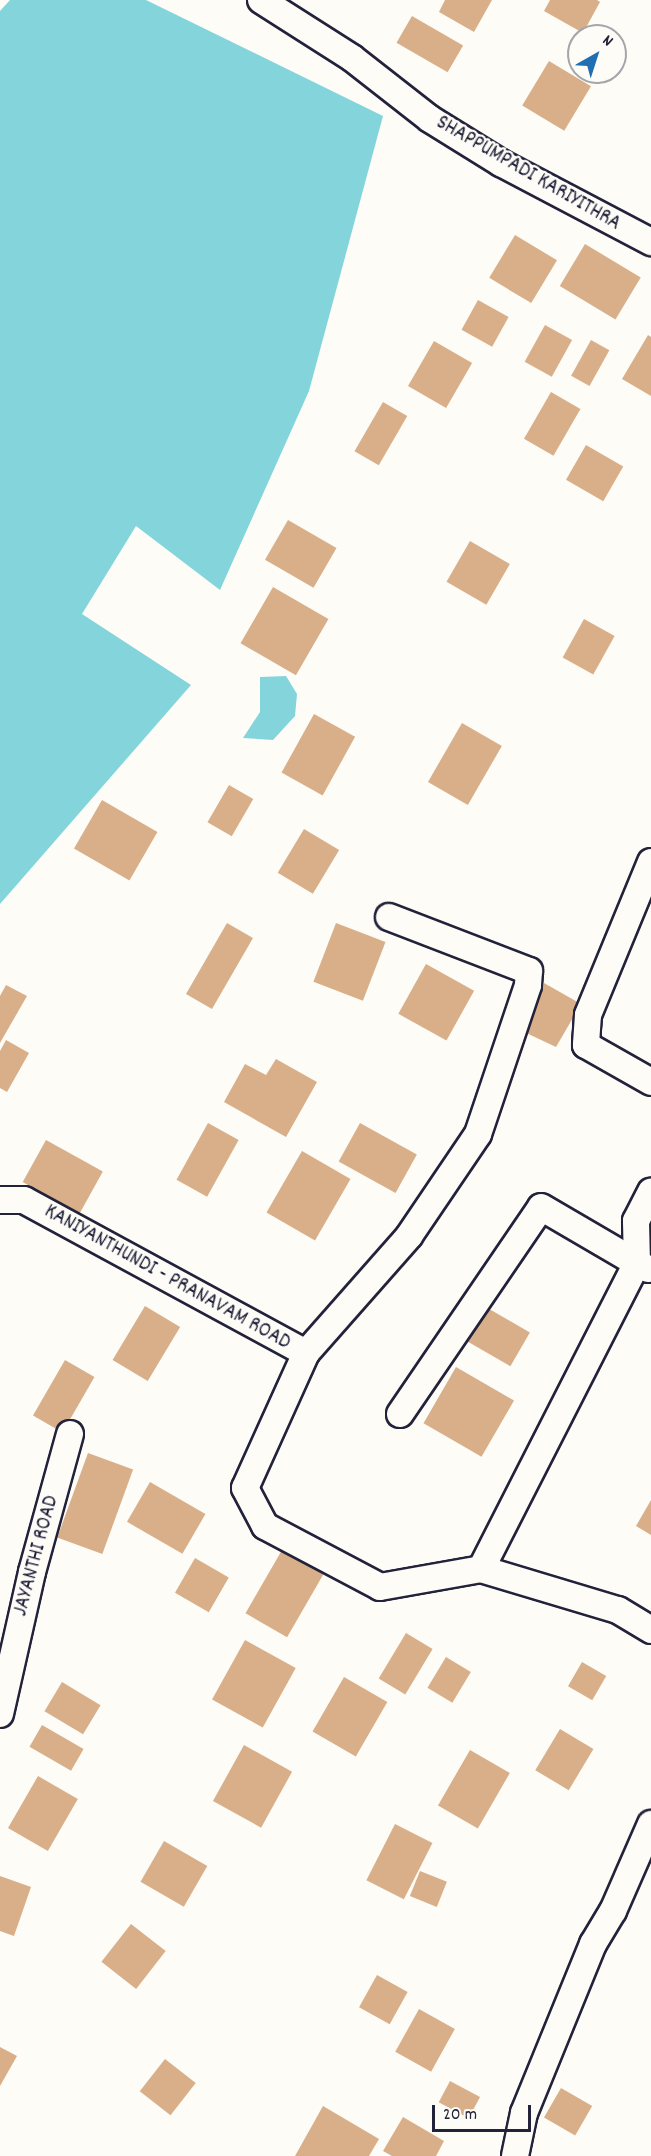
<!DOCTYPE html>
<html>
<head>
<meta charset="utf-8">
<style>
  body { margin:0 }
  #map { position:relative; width:651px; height:2156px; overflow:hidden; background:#fdfcf7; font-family:Dekko,sans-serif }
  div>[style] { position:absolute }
  .water>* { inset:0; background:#84d5db }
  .building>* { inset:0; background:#d8af89; transform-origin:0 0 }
  .roads { filter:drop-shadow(2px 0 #22223b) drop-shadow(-2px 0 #22223b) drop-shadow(0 2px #22223b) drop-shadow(0 -2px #22223b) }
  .minor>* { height:26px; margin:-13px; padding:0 13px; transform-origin:13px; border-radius:13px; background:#fdfcf7 }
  span { translate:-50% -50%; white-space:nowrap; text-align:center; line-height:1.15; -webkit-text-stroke:4.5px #fdfcf7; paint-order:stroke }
  .street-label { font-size:21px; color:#22223b }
  .north { position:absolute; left:567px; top:24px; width:60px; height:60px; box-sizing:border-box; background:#fdfcf7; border:2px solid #a5a5ac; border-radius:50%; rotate:39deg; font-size:16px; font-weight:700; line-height:24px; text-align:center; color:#22223b }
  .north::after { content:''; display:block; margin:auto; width:21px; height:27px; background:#1f6fb2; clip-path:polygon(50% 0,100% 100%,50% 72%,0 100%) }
  .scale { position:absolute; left:432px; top:2105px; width:99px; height:27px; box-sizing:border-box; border:3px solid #22223b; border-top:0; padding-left:8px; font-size:18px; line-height:21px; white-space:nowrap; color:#22223b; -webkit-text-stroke:4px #fdfcf7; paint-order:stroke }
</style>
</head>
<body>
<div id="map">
  <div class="water">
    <i style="clip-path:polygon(10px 0,146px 0,383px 116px,309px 391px,220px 590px,136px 526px,82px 614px,191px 685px,0 904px,0 11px)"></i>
    <i style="clip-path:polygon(286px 676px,297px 694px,295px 716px,273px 740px,243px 738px,260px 712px,260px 677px)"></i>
  </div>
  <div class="building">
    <i style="clip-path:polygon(445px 0,492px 0,474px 32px,439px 12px)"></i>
    <i style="clip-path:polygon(550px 0,597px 0,600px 2px,583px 33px,544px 11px)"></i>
    <i style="left:412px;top:16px;width:59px;height:31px;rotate:30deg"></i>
    <i style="left:549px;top:61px;width:49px;height:52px;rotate:31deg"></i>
    <i style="left:515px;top:235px;width:49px;height:50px;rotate:31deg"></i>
    <i style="left:585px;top:244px;width:65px;height:49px;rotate:31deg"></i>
    <i style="left:478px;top:300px;width:35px;height:34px;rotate:29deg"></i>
    <i style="left:545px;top:325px;width:31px;height:42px;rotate:29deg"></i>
    <i style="clip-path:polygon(648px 335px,651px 337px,651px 396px,622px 379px)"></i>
    <i style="left:591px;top:340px;width:21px;height:41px;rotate:29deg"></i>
    <i style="left:434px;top:341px;width:44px;height:52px;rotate:30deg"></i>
    <i style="left:551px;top:392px;width:34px;height:54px;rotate:30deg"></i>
    <i style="left:383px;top:402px;width:28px;height:57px;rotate:30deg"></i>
    <i style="left:586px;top:445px;width:43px;height:40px;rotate:30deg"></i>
    <i style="left:288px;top:520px;width:56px;height:46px;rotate:30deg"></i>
    <i style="left:470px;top:541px;width:46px;height:47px;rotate:30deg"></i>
    <i style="left:273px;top:587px;width:64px;height:65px;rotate:30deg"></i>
    <i style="left:584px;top:619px;width:35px;height:44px;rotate:29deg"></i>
    <i style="left:314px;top:714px;width:47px;height:67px;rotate:29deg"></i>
    <i style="left:462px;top:723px;width:46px;height:68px;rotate:30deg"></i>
    <i style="left:229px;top:785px;width:28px;height:43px;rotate:30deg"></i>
    <i style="left:102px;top:800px;width:64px;height:56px;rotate:30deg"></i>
    <i style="left:304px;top:829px;width:41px;height:51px;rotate:31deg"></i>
    <i style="left:227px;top:923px;width:30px;height:82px;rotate:30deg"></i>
    <i style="left:336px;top:923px;width:53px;height:63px;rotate:21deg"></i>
    <i style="left:426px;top:964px;width:55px;height:57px;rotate:29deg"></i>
    <i style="clip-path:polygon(544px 983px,581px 1004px,556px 1047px,522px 1031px)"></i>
    <i style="clip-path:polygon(6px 985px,27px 996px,0 1043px,0 996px)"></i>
    <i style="clip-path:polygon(6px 1040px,29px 1053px,7px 1092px,0 1088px,0 1051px)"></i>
    <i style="clip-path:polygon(276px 1059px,317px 1082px,286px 1137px,224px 1102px,245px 1064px,266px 1075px)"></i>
    <i style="left:208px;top:1123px;width:35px;height:65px;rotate:29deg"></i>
    <i style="left:360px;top:1123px;width:65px;height:44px;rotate:29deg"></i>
    <i style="left:46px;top:1140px;width:65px;height:48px;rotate:29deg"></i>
    <i style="left:302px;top:1151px;width:56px;height:71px;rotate:30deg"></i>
    <i style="left:145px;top:1306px;width:41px;height:63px;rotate:31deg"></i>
    <i style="left:484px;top:1306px;width:53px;height:39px;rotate:30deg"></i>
    <i style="left:65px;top:1360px;width:34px;height:64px;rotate:30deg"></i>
    <i style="left:456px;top:1367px;width:67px;height:65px;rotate:30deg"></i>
    <i style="left:88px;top:1453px;width:48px;height:90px;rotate:20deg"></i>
    <i style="left:150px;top:1482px;width:64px;height:46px;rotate:30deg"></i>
    <i style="clip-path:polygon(651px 1500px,651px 1535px,636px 1526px)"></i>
    <i style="left:282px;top:1550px;width:48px;height:73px;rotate:30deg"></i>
    <i style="left:195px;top:1558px;width:39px;height:40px;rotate:30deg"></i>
    <i style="left:406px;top:1633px;width:31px;height:53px;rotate:31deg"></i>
    <i style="left:245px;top:1640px;width:58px;height:68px;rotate:29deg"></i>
    <i style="left:446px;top:1657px;width:29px;height:36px;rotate:31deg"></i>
    <i style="left:582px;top:1662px;width:28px;height:28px;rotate:30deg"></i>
    <i style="left:344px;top:1677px;width:50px;height:63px;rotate:30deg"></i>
    <i style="left:62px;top:1682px;width:45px;height:34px;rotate:31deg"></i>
    <i style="left:42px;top:1725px;width:48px;height:25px;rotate:30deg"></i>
    <i style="left:560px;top:1729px;width:39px;height:48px;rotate:31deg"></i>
    <i style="left:244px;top:1745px;width:55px;height:64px;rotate:29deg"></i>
    <i style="left:470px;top:1750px;width:46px;height:64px;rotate:30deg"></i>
    <i style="left:38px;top:1776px;width:46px;height:60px;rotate:30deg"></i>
    <i style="left:395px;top:1824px;width:42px;height:63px;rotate:27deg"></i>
    <i style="left:164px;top:1841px;width:50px;height:47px;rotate:30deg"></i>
    <i style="left:420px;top:1871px;width:29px;height:27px;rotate:22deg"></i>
    <i style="clip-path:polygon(0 1876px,31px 1887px,14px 1936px,0 1931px)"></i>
    <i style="left:131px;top:1924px;width:44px;height:48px;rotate:38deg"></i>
    <i style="left:377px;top:1975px;width:35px;height:37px;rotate:29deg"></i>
    <i style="left:419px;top:2009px;width:41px;height:49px;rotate:29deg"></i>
    <i style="clip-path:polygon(0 2047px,17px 2056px,0 2086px)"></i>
    <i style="left:165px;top:2059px;width:39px;height:41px;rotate:38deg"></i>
    <i style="left:450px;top:2081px;width:34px;height:24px;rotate:28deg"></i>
    <i style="left:561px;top:2088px;width:36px;height:34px;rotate:30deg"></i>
    <i style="clip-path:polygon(323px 2106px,379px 2139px,369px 2156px,295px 2156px)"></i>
    <i style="clip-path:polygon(403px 2117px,444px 2141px,436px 2156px,392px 2156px,383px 2151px)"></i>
  </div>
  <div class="roads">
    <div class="minor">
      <i style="left:261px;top:0;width:108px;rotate:32.5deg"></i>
      <i style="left:352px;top:58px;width:99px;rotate:38deg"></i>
      <i style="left:430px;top:119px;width:84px;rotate:31.8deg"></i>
      <i style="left:501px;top:163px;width:170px;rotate:27.8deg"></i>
      <i style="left:651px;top:862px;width:165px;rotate:112.4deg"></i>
      <i style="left:588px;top:1015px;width:30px;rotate:94deg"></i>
      <i style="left:586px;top:1045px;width:75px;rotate:29.6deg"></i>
      <i style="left:0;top:1200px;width:24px"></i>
      <i style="left:24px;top:1200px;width:321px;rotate:28.5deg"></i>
      <i style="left:306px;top:1353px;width:148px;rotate:114.3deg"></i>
      <i style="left:245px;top:1488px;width:43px;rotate:62.2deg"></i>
      <i style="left:265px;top:1526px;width:130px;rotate:27.9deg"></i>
      <i style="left:380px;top:1587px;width:103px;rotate:-10.1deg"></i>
      <i style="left:481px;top:1569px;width:143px;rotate:16.7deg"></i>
      <i style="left:618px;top:1610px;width:39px;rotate:31deg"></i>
      <i style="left:648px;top:1269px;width:13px;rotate:-151deg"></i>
      <i style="left:637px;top:1263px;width:42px;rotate:-91.4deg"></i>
      <i style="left:636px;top:1221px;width:33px;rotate:-63deg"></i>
      <i style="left:306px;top:1353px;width:156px;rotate:-48.6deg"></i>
      <i style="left:409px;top:1236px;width:123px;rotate:-55.9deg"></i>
      <i style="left:478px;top:1134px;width:157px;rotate:-71.4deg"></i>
      <i style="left:528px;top:985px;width:14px;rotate:-86deg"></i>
      <i style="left:529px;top:971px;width:150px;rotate:-158.9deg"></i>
      <i style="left:400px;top:1414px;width:250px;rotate:-55.7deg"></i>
      <i style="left:541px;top:1207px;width:111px;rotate:30.3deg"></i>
      <i style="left:637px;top:1263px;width:343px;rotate:117deg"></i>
      <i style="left:0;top:1714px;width:146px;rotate:-77.3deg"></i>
      <i style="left:32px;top:1572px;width:143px;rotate:-74.6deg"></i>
      <i style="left:515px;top:2156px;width:44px;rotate:-78.2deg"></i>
      <i style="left:524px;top:2113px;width:183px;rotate:-67.8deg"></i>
      <i style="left:593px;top:1944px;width:39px;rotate:-59deg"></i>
      <i style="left:613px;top:1911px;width:95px;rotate:-66.4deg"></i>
    </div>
  </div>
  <div class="street-label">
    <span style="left:528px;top:174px;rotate:30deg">SHAPPUMPADI KARIYITHRA</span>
    <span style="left:167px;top:1278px;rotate:29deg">KANIYANTHUNDI - PRANAVAM ROAD</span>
    <span style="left:37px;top:1556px;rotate:-75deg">JAYANTHI ROAD</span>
  </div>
  <div class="north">N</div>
  <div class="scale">20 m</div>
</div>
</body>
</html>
